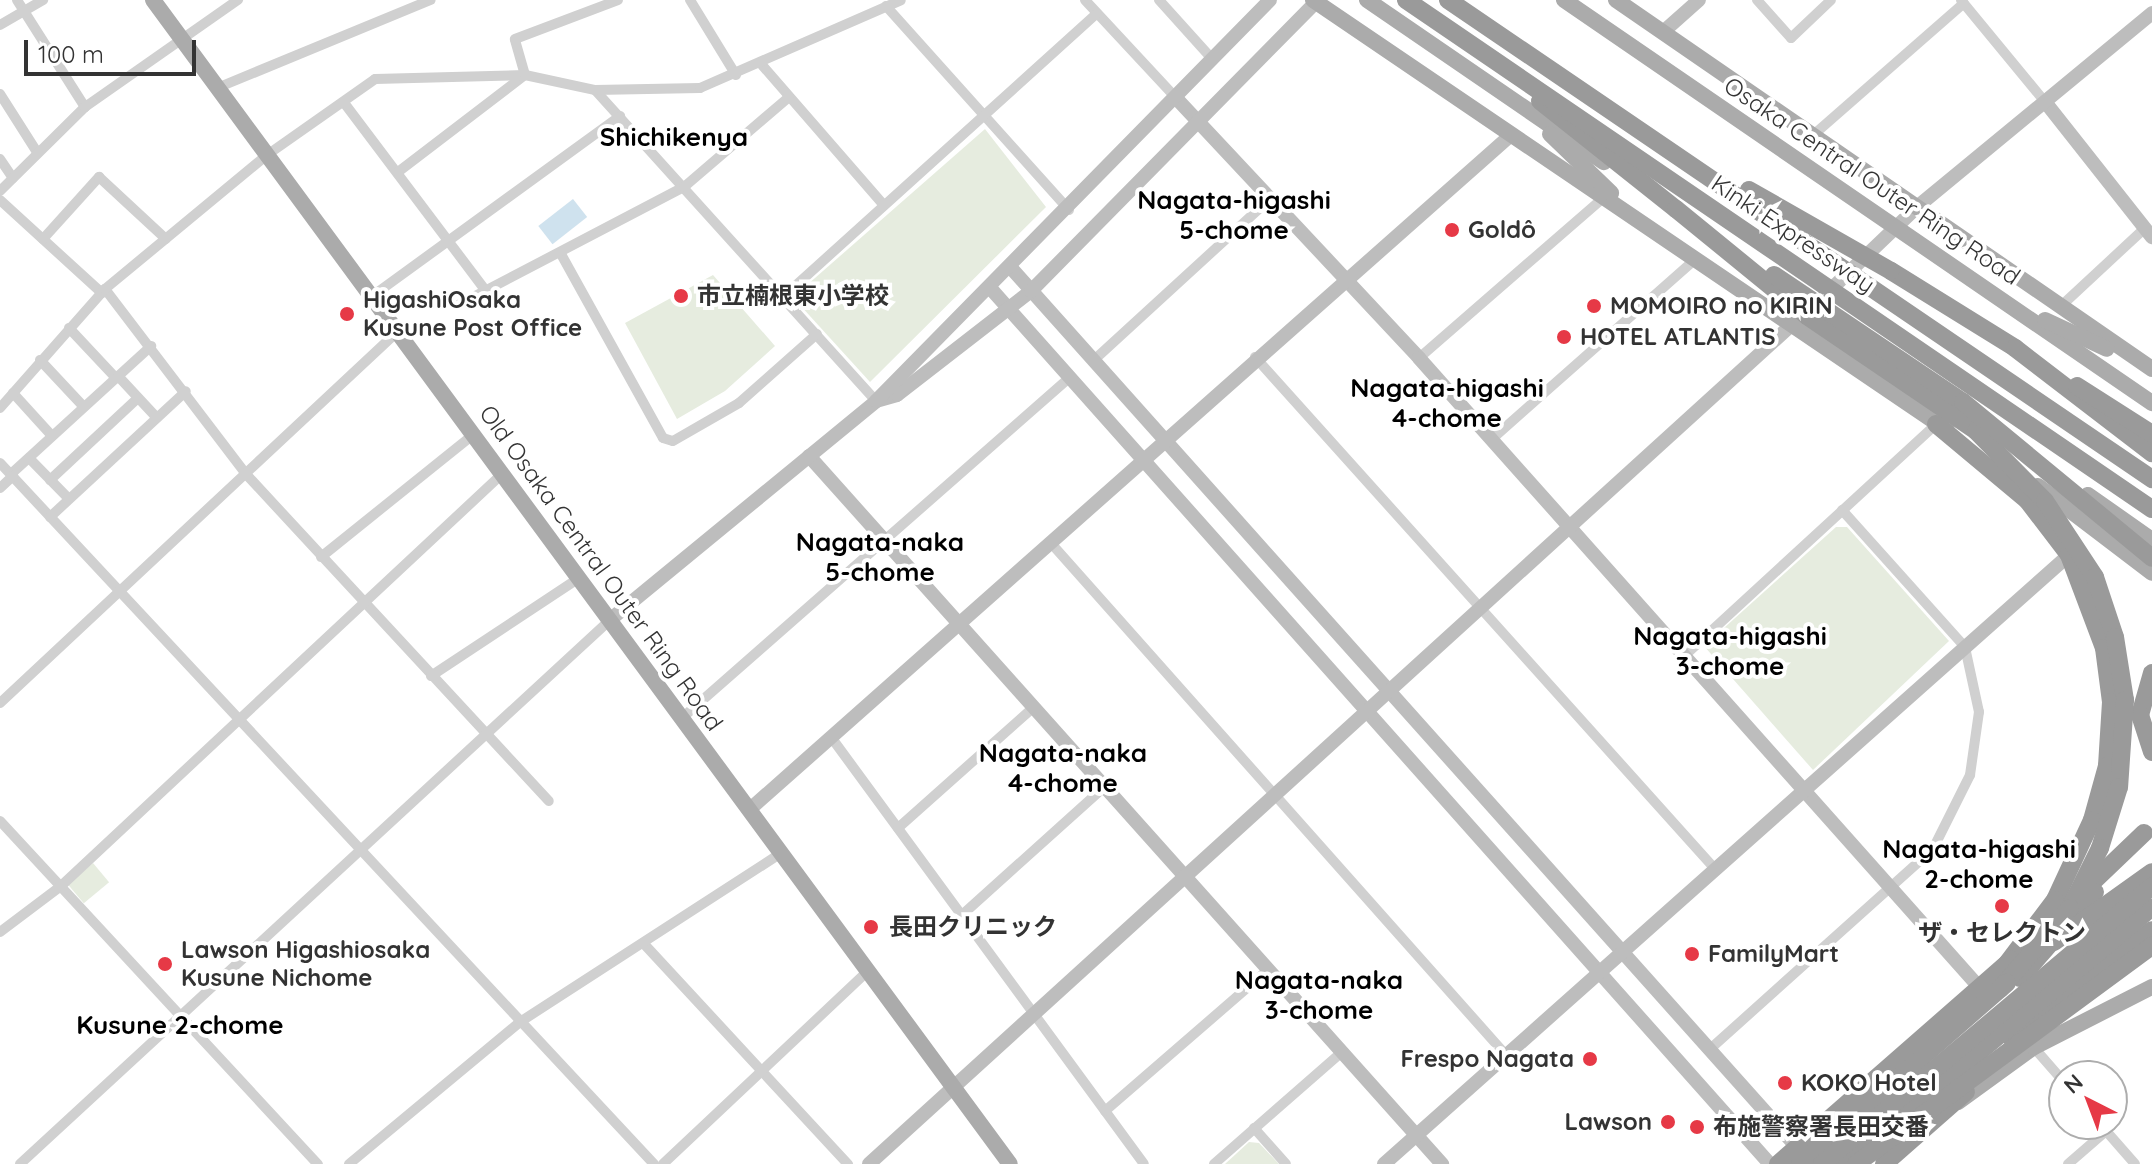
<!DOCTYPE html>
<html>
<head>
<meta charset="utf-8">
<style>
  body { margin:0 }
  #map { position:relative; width:2152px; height:1164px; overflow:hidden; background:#fff; font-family:Quicksand,"Noto Sans JP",sans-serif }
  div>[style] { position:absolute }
  .green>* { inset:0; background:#e6ecdf; transform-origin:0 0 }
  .water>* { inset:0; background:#cfe2ee; transform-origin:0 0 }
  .street>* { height:10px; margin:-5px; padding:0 5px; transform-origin:5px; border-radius:5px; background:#d0d0d0 }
  .secondary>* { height:14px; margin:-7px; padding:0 7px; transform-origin:7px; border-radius:7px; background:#bdbdbd }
  .primary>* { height:16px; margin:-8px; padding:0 8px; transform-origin:8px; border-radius:8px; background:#ababab }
  .highway>* { height:18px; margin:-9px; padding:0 9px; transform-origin:9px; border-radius:9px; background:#9a9a9a }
  .highway-bridge>* { height:18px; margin:-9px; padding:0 9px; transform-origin:9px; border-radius:9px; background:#9a9a9a }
  .dots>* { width:22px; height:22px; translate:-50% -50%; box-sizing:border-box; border:4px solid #fff; border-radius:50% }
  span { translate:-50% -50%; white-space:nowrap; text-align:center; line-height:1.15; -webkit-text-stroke:8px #fff; paint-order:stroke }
  .street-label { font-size:24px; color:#333 }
  .poi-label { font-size:24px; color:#333; font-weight:700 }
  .left { translate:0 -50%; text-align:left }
  .right { translate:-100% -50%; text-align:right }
  .neighbourhood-label { font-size:26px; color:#000; font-weight:700 }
  .north { position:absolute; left:2048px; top:1060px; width:80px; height:80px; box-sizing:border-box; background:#fff; border:2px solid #adadad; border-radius:50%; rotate:318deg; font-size:22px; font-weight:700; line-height:32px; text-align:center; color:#333 }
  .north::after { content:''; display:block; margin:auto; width:28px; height:36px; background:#e63946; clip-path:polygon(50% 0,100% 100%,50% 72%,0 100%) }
  .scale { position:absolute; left:24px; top:40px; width:172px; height:36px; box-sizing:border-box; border:4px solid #333; border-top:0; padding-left:10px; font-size:24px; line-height:28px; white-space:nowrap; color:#333; -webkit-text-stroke:6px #fff; paint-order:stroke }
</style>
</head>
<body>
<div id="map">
  <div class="green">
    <i style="clip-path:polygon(985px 129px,1046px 207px,870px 382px,799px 304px,799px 292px)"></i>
    <i style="clip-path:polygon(713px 275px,775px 346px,725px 391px,677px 419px,625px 323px)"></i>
    <i style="clip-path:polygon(1836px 527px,1847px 527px,1949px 641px,1813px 770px,1704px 646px)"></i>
    <i style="left:93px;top:863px;width:25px;height:33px;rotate:50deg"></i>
    <i style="clip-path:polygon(1249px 1142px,1259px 1143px,1279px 1164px,1225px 1164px)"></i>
  </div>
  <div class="water">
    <i style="left:573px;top:199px;width:23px;height:44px;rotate:52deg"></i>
  </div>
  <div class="street">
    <i style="left:17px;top:0;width:127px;rotate:57.6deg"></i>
    <i style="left:690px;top:0;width:88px;rotate:58.5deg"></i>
    <i style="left:1085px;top:0;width:134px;rotate:47.1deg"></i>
    <i style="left:1159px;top:0;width:81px;rotate:48deg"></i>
    <i style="left:1757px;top:0;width:51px;rotate:48.2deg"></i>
    <i style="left:1791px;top:38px;width:55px;rotate:-43.5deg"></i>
    <i style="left:1961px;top:0;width:134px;rotate:50.5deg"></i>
    <i style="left:886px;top:6px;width:274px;rotate:48.1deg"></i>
    <i style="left:0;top:25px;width:50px;rotate:-30.2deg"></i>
    <i style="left:762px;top:65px;width:184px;rotate:49deg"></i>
    <i style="left:217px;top:88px;width:231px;rotate:-22.4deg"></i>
    <i style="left:595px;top:90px;width:419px;rotate:47.9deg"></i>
    <i style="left:0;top:94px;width:69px;rotate:57.5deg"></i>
    <i style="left:345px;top:104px;width:234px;rotate:53deg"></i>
    <i style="left:1811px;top:137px;width:203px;rotate:-41.2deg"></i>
    <i style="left:0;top:159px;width:23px;rotate:56deg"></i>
    <i style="left:398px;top:172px;width:160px;rotate:-37.4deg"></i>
    <i style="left:525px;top:75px;width:37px;rotate:-106deg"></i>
    <i style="left:515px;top:39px;width:110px;rotate:-20.7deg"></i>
    <i style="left:0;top:191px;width:120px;rotate:-44.7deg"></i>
    <i style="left:85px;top:107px;width:187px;rotate:-35deg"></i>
    <i style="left:0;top:200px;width:138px;rotate:42.4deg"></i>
    <i style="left:43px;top:239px;width:84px;rotate:-47.9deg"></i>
    <i style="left:99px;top:177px;width:91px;rotate:42.8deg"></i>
    <i style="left:561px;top:254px;width:210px;rotate:61deg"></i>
    <i style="left:663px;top:438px;width:10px;rotate:17deg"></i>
    <i style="left:673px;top:441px;width:76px;rotate:-29.9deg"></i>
    <i style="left:739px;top:403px;width:104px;rotate:-41.5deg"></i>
    <i style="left:105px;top:289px;width:231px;rotate:52.7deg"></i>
    <i style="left:245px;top:473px;width:447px;rotate:47.2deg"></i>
    <i style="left:371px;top:297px;width:308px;rotate:-36deg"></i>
    <i style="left:783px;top:297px;width:423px;rotate:-42.1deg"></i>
    <i style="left:460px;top:304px;width:253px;rotate:-27.6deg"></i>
    <i style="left:684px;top:187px;width:138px;rotate:-40.6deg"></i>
    <i style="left:2060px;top:307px;width:115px;rotate:-42.9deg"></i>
    <i style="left:69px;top:328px;width:69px;rotate:46.8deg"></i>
    <i style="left:1255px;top:357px;width:690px;rotate:48.06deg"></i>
    <i style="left:1419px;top:358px;width:244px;rotate:-41deg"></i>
    <i style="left:40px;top:360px;width:64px;rotate:46.9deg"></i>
    <i style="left:1094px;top:360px;width:241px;rotate:-42.5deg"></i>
    <i style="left:118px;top:376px;width:57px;rotate:47.1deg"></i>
    <i style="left:13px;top:393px;width:58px;rotate:47.8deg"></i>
    <i style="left:0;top:408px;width:159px;rotate:-48.6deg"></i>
    <i style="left:105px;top:289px;width:210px;rotate:-39.6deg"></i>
    <i style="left:267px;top:155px;width:132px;rotate:-35.1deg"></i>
    <i style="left:375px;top:79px;width:150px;rotate:-1.5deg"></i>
    <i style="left:525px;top:75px;width:72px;rotate:12.1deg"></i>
    <i style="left:595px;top:90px;width:105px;rotate:-1.1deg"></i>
    <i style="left:700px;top:88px;width:219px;rotate:-23.6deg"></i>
    <i style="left:1492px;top:439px;width:268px;rotate:-41.5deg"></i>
    <i style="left:29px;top:458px;width:57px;rotate:45.7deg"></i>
    <i style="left:0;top:463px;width:959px;rotate:46.99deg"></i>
    <i style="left:11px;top:474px;width:190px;rotate:-42.4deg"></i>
    <i style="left:50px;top:480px;width:120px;rotate:-43deg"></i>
    <i style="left:0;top:488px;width:18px;rotate:-43deg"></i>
    <i style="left:50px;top:517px;width:185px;rotate:-42.8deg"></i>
    <i style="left:1050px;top:542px;width:686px;rotate:48.37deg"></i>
    <i style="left:321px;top:557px;width:195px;rotate:-38.8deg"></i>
    <i style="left:1683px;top:657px;width:344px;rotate:-42.6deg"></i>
    <i style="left:431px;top:676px;width:178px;rotate:-33.5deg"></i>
    <i style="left:0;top:703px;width:543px;rotate:-43.06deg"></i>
    <i style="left:682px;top:718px;width:514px;rotate:-41.29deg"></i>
    <i style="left:831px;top:737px;width:529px;rotate:53.76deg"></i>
    <i style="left:0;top:821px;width:468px;rotate:47.2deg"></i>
    <i style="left:898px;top:828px;width:182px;rotate:-41.7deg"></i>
    <i style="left:962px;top:915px;width:191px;rotate:-42deg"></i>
    <i style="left:0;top:932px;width:76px;rotate:-37deg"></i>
    <i style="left:61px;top:886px;width:604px;rotate:-43.05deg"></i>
    <i style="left:645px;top:945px;width:299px;rotate:47.2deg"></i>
    <i style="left:2030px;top:1043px;width:52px;rotate:48.9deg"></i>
    <i style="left:1709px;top:1050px;width:301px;rotate:-41.9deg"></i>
    <i style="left:1933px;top:849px;width:83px;rotate:-63.4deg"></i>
    <i style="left:1970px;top:775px;width:64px;rotate:-81.9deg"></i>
    <i style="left:1979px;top:712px;width:66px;rotate:-102.2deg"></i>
    <i style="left:1965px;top:647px;width:184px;rotate:-131.9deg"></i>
    <i style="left:1105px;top:1111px;width:216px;rotate:-40.9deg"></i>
    <i style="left:2100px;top:1124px;width:53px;rotate:48.8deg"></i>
    <i style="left:1254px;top:1128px;width:48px;rotate:48.4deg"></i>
    <i style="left:20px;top:1164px;width:804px;rotate:-42.68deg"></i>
    <i style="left:349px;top:1164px;width:222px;rotate:-39.7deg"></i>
    <i style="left:520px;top:1022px;width:311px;rotate:-32.9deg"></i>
    <i style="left:663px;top:1164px;width:282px;rotate:-43.3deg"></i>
    <i style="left:1214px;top:1164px;width:170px;rotate:-41.2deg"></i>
    <i style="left:2068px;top:1164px;width:50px;rotate:-41deg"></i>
  </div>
  <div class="secondary">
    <i style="left:1663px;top:32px;width:48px;rotate:-41.6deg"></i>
    <i style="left:1176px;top:98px;width:356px;rotate:46.9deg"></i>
    <i style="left:1419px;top:358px;width:844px;rotate:48.32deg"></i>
    <i style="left:2046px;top:103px;width:171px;rotate:51.7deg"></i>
    <i style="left:1012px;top:269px;width:1188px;rotate:48.21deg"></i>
    <i style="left:992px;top:290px;width:1170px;rotate:48.33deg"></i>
    <i style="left:1825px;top:295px;width:127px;rotate:-43.7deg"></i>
    <i style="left:1917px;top:207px;width:305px;rotate:-39.5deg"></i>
    <i style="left:876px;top:401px;width:22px;rotate:-16deg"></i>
    <i style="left:897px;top:395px;width:170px;rotate:-37.8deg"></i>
    <i style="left:1031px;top:291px;width:409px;rotate:-45.4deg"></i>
    <i style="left:809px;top:456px;width:950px;rotate:48.2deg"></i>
    <i style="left:611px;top:619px;width:343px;rotate:-39.4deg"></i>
    <i style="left:876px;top:401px;width:562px;rotate:-45.5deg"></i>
    <i style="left:749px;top:810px;width:1018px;rotate:-41.54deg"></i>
    <i style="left:869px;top:1164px;width:1256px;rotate:-42.29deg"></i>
    <i style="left:1384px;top:1164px;width:917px;rotate:-41.64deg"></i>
  </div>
  <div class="primary">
    <i style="left:153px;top:0;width:1445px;rotate:53.64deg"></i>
    <i style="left:1313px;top:0;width:766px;rotate:34.15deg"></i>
    <i style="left:1367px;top:0;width:287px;rotate:34.4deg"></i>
    <i style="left:1564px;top:0;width:713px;rotate:34.43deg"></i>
    <i style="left:1616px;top:0;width:651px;rotate:34.54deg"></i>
    <i style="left:1550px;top:134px;width:85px;rotate:44deg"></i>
    <i style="left:2045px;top:320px;width:68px;rotate:25.1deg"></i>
    <i style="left:2038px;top:486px;width:143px;rotate:37.3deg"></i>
    <i style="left:2088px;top:495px;width:78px;rotate:35.1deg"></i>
    <i style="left:1958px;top:1102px;width:94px;rotate:-35.9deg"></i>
    <i style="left:2034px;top:1047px;width:132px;rotate:-27deg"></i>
  </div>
  <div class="highway">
    <i style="left:1540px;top:101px;width:174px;rotate:38.5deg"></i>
    <i style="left:1891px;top:271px;width:146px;rotate:31.8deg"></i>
    <i style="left:2015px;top:348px;width:173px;rotate:37.5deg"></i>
    <i style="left:2077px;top:386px;width:89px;rotate:32.6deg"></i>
    <i style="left:1936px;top:424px;width:119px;rotate:39.9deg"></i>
    <i style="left:2027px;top:500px;width:69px;rotate:52.6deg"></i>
    <i style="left:2069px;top:555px;width:99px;rotate:69.4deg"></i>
    <i style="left:2104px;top:648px;width:54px;rotate:82.6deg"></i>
    <i style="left:2111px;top:702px;width:64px;rotate:93.6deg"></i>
    <i style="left:2107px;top:766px;width:56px;rotate:105.5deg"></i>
    <i style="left:2092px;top:820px;width:88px;rotate:114.8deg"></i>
    <i style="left:2055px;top:900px;width:83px;rotate:127.1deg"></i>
    <i style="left:2152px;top:673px;width:44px;rotate:105.9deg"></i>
    <i style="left:2140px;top:715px;width:39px;rotate:72deg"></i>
    <i style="left:2076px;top:898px;width:94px;rotate:-43.7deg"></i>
    <i style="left:2020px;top:978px;width:114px;rotate:-48.9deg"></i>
    <i style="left:2012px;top:1039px;width:177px;rotate:-37.9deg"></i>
    <i style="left:1778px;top:1164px;width:310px;rotate:-41.2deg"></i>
    <i style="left:1845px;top:1164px;width:400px;rotate:-39.9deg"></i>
    <i style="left:1884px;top:1164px;width:109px;rotate:-41.3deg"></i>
  </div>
  <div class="highway-bridge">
    <i style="left:1406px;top:0;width:903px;rotate:34.31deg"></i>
    <i style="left:1448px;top:0;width:852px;rotate:34.23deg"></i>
    <i style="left:1749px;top:190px;width:163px;rotate:29.7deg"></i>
    <i style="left:1676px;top:209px;width:169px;rotate:39.2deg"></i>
    <i style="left:1807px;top:316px;width:204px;rotate:34.2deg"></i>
    <i style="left:1976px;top:431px;width:98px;rotate:45.4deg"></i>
    <i style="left:2045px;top:501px;width:91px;rotate:56.7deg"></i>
    <i style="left:2095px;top:577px;width:63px;rotate:71.6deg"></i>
    <i style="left:2115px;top:637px;width:64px;rotate:81deg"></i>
    <i style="left:2125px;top:700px;width:87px;rotate:93.9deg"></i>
    <i style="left:2119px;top:787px;width:64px;rotate:107.3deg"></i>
    <i style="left:2100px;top:848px;width:67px;rotate:116.6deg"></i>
    <i style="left:2070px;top:908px;width:107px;rotate:130.8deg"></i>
    <i style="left:1774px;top:275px;width:228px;rotate:33.9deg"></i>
    <i style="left:1963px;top:402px;width:245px;rotate:39.5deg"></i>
    <i style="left:2054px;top:942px;width:120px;rotate:-35.5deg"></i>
    <i style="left:1800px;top:1164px;width:275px;rotate:-41.2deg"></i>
    <i style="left:1822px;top:1164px;width:431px;rotate:-40.1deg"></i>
    <i style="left:1856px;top:1164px;width:368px;rotate:-36.4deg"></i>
  </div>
  <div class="dots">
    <i style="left:1452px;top:230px;background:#e63946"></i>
    <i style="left:681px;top:296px;background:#e63946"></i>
    <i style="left:1594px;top:306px;background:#e63946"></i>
    <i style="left:347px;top:314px;background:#e63946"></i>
    <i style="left:1564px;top:337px;background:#e63946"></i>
    <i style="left:2002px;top:906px;background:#e63946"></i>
    <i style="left:871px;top:927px;background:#e63946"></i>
    <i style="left:1692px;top:954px;background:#e63946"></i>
    <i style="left:165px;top:964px;background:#e63946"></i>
    <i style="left:1590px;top:1059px;background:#e63946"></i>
    <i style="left:1785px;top:1083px;background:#e63946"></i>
    <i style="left:1668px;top:1122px;background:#e63946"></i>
    <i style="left:1697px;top:1127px;background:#e63946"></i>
  </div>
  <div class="street-label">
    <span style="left:1872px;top:181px;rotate:34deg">Osaka Central Outer Ring Road</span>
    <span style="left:1793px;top:234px;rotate:34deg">Kinki Expressway</span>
    <span style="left:601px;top:568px;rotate:54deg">Old Osaka Central Outer Ring Road</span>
  </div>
  <div class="poi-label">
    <span class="left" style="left:1468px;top:230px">Goldô</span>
    <span class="left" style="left:697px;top:296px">市立楠根東小学校</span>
    <span class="left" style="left:363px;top:314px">HigashiOsaka<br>Kusune Post Office</span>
    <span class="left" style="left:1610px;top:306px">MOMOIRO no KIRIN</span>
    <span class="left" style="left:1580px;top:337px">HOTEL ATLANTIS</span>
    <span class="left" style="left:889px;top:927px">長田クリニック</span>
    <span style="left:2002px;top:933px">ザ・セレクトン</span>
    <span class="left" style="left:181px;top:964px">Lawson Higashiosaka<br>Kusune Nichome</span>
    <span class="left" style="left:1708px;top:954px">FamilyMart</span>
    <span class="right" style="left:1574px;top:1059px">Frespo Nagata</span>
    <span class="left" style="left:1801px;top:1083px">KOKO Hotel</span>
    <span class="right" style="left:1652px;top:1122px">Lawson</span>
    <span class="left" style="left:1713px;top:1127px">布施警察署長田交番</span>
  </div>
  <div class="neighbourhood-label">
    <span style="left:674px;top:137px">Shichikenya</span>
    <span style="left:1234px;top:215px">Nagata-higashi<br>5-chome</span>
    <span style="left:1447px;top:403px">Nagata-higashi<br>4-chome</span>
    <span style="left:880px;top:557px">Nagata-naka<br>5-chome</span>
    <span style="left:1730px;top:651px">Nagata-higashi<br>3-chome</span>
    <span style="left:1063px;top:768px">Nagata-naka<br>4-chome</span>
    <span style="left:1979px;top:864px">Nagata-higashi<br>2-chome</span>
    <span style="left:1319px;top:995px">Nagata-naka<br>3-chome</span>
    <span style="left:180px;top:1025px">Kusune 2-chome</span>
  </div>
  <div class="north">N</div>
  <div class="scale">100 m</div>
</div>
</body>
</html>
